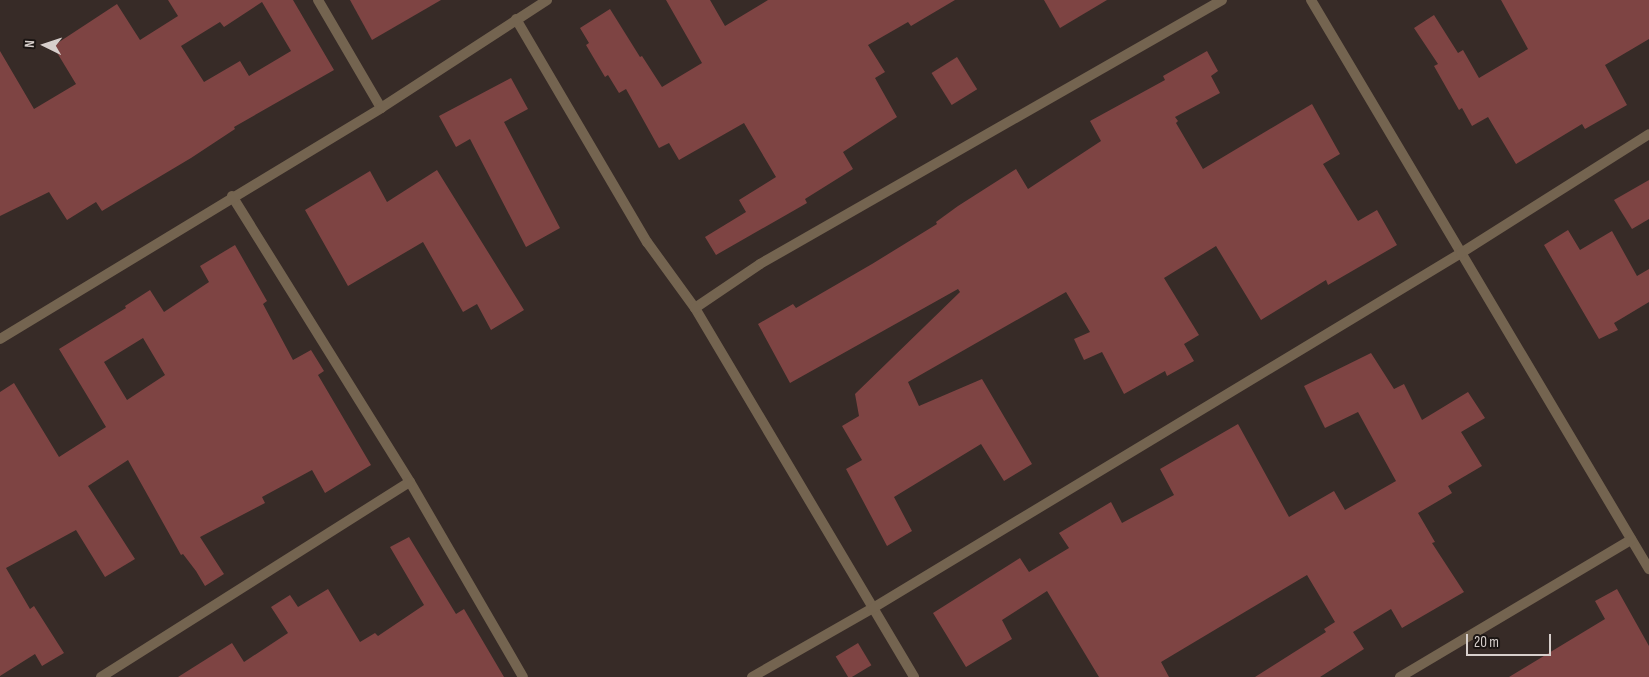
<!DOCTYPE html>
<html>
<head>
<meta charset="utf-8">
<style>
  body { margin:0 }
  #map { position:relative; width:1649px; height:677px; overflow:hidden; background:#372b27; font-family:"Sofia Sans Condensed",sans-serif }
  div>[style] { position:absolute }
  .building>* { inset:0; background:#7e4443; transform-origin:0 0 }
  .street>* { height:10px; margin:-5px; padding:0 5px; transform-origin:5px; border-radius:5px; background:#746450 }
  span { translate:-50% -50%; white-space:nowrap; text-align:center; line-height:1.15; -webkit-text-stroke:4.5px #1b1513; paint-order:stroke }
  .north { position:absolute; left:20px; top:20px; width:50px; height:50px; -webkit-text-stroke:4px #1b1513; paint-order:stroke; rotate:274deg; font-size:14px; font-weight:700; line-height:20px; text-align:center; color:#d7cfcc }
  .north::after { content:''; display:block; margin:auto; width:18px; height:22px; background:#d7cfcc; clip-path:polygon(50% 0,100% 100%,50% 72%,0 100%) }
  .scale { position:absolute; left:1466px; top:634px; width:85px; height:22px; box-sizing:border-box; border:2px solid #d7cfcc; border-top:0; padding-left:6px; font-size:15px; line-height:18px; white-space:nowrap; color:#d7cfcc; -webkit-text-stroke:4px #1b1513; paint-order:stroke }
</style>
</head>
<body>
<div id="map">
  <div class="building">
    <i style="clip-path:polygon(evenodd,168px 0,293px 0,334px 70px,234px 127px,235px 129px,191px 158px,102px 211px,96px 202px,67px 220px,49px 192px,0 216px,0 51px,34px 109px,76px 84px,53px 46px,117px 4px,140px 40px,178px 16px,168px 0,262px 2px,291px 51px,249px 76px,240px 61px,204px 82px,181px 46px,220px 22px,224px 27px,262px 2px)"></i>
    <i style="clip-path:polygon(350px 0,441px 0,372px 40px)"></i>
    <i style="clip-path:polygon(666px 0,710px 0,725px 26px,768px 0,955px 0,911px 26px,908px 22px,868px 45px,885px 72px,875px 78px,897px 117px,843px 152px,853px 169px,805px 199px,807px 203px,716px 255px,705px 237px,746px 212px,739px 200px,776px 177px,744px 123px,679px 160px,669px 143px,659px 148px,626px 89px,619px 93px,608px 75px,605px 77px,586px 45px,589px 43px,580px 28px,610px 9px,640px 57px,642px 56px,662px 87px,702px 63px)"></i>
    <i style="clip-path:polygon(1044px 0,1107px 0,1060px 28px)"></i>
    <i style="clip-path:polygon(1501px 0,1649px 0,1649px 39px,1605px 65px,1627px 105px,1585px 129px,1582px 124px,1516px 164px,1488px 117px,1472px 126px,1462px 108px,1459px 110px,1434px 66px,1438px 64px,1414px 28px,1434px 15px,1458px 53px,1463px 50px,1479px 78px,1528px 49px)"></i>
    <i style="clip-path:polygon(1207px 51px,1218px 71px,1211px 76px,1220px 93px,1175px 117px,1178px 121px,1176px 123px,1203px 169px,1312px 104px,1340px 154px,1323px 164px,1358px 221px,1377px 210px,1397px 245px,1328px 285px,1326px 280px,1261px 320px,1216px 246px,1164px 278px,1199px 335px,1184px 344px,1194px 361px,1167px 376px,1165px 371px,1124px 394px,1102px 352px,1084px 360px,1074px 339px,1090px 332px,1066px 292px,908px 382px,919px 406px,982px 379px,1032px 464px,1004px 481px,981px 444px,894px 497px,912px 531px,887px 546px,846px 469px,862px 460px,842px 426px,859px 416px,855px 394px,960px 292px,958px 289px,790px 383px,758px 324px,793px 304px,796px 308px,872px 264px,937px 224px,936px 222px,958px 206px,1016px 169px,1028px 189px,1101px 141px,1090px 121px,1165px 80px,1163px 76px)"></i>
    <i style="left:957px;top:57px;width:38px;height:30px;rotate:58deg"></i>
    <i style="clip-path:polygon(511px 78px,528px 109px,504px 122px,560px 228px,526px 247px,470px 139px,456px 147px,439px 116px)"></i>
    <i style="clip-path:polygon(437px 170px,524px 310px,491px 330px,477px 304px,463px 312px,423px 242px,348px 286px,305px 210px,370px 171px,387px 202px)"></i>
    <i style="clip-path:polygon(1649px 180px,1649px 219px,1632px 229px,1614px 200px)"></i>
    <i style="clip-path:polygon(1568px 230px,1580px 250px,1612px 231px,1637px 276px,1649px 269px,1649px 302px,1614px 323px,1618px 330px,1599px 339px,1544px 245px)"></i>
    <i style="clip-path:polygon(evenodd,235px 245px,267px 301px,263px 304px,293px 360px,311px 350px,324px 371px,318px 375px,371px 465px,325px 493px,312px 470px,262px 497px,265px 503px,200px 537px,224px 574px,205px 586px,196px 571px,183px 554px,181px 555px,128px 460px,88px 486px,135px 559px,105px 577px,76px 530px,6px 568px,30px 609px,34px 606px,64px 653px,42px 666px,35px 654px,0 676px,0 392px,14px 383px,59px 457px,106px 427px,59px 349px,126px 308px,125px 306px,150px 290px,164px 312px,209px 282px,200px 266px,235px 245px,143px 338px,165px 375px,127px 400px,104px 362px,143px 338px)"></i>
    <i style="clip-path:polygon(1371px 353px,1394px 389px,1404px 384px,1422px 420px,1468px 392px,1485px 418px,1461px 432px,1482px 466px,1448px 486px,1452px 493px,1418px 513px,1435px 542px,1432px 543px,1464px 592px,1402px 628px,1391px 609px,1353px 632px,1364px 649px,1320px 677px,1255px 677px,1326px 632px,1324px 629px,1335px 622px,1307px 575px,1161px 662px,1169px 677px,1099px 677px,1047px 591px,1002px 620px,1012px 639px,966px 667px,933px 613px,1020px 558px,1029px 572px,1069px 548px,1059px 533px,1111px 502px,1122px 523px,1174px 495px,1160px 469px,1238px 424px,1289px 517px,1334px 491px,1345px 510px,1396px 481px,1358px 412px,1325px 428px,1304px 386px)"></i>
    <i style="clip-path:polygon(409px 537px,456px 614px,464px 609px,504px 677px,178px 677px,232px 643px,244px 662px,288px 633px,271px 607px,290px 595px,298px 607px,328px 589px,360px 642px,375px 633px,378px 636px,424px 605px,390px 547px)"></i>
    <i style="clip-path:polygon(1617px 589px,1649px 646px,1649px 677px,1509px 677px,1605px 619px,1595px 601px)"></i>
    <i style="left:858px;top:643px;width:26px;height:26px;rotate:59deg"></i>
  </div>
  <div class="street">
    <i style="left:318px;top:0;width:125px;rotate:59.7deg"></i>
    <i style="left:1311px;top:0;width:662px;rotate:59.29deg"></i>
    <i style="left:516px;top:19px;width:259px;rotate:59.6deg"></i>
    <i style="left:647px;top:242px;width:82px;rotate:54deg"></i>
    <i style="left:695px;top:308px;width:429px;rotate:59.3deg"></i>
    <i style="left:232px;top:196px;width:337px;rotate:58.1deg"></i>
    <i style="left:410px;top:482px;width:225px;rotate:59.9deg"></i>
    <i style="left:695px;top:308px;width:78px;rotate:-34.1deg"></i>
    <i style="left:760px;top:264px;width:532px;rotate:-29.74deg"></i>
    <i style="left:0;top:339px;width:446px;rotate:-31.2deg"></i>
    <i style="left:381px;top:108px;width:198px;rotate:-33deg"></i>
    <i style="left:101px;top:677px;width:365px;rotate:-32.3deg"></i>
    <i style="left:752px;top:677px;width:139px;rotate:-29.7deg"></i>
    <i style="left:873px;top:608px;width:687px;rotate:-31.12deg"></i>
    <i style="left:1461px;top:253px;width:222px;rotate:-32.3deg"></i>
    <i style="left:1400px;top:677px;width:269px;rotate:-30.7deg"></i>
  </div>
  <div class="north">N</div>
  <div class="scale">20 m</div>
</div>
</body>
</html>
